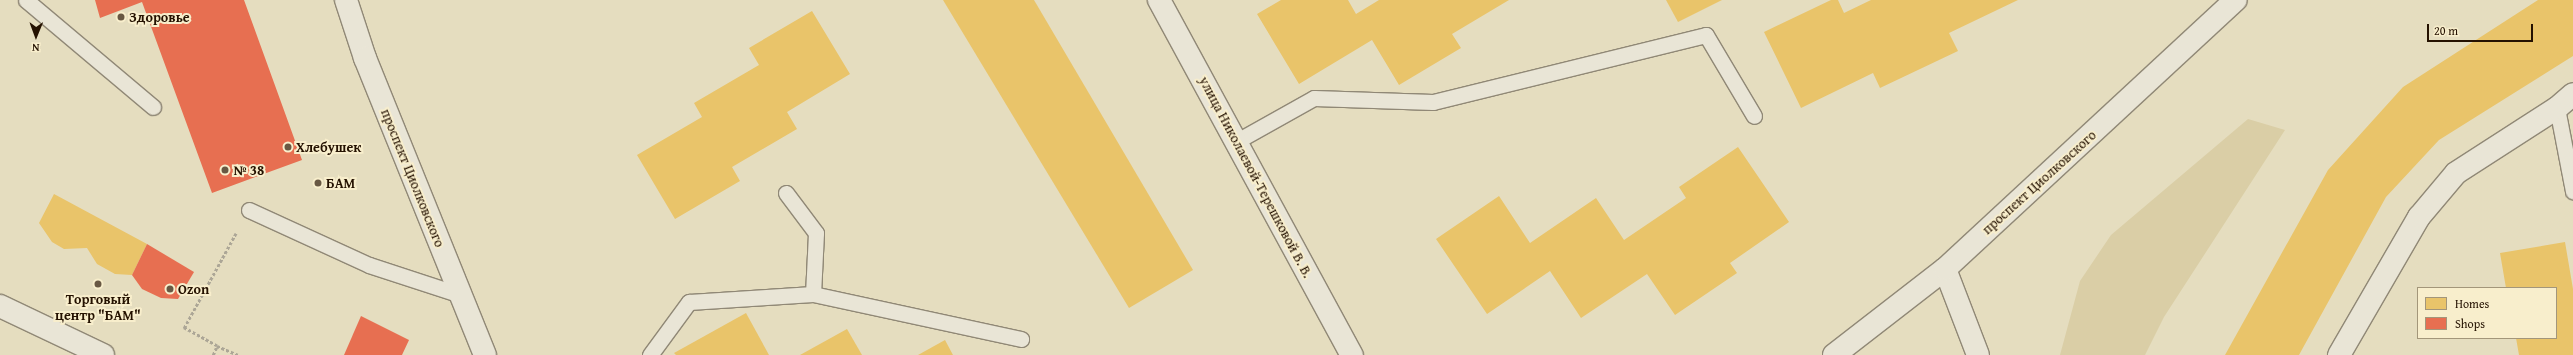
<!DOCTYPE html>
<html>
<head>
<meta charset="utf-8">
<style>
  body { margin:0 }
  #map { position:relative; width:2573px; height:355px; overflow:hidden; background:#e5ddbf; font-family:"Gentium Book Plus",serif }
  div>[style] { position:absolute }
  .green>* { inset:0; background:#dacea6 }
  .homes>* { inset:0; background:#e9c46a }
  .shops>* { inset:0; background:#e76f51 }
  .path>* { height:2.5px; margin-top:-1.25px; transform-origin:0; background:repeating-linear-gradient(90deg,#aca696 0 3px,transparent 0 5px) }
  .roads { filter:drop-shadow(1px 0 #908876) drop-shadow(-1px 0 #908876) drop-shadow(0 1px #908876) drop-shadow(0 -1px #908876) }
  .lane>* { height:15px; margin:-7.5px; padding:0 7.5px; transform-origin:7.5px; border-radius:7.5px; background:#e9e5d6 }
  .street>* { height:22px; margin:-11px; padding:0 11px; transform-origin:11px; border-radius:11px; background:#e9e5d6 }
  .secondary>* { height:22px; margin:-11px; padding:0 11px; transform-origin:11px; border-radius:11px; background:#e9e5d6 }
  .dots>* { width:11px; height:11px; translate:-50% -50%; box-sizing:border-box; border:2px solid #f8eecc; border-radius:50% }
  span { translate:-50% -50%; white-space:nowrap; text-align:center; line-height:1.15; -webkit-text-stroke:4px #f8eecc; paint-order:stroke }
  .poi-label { font-size:14px; color:#241100; font-weight:700 }
  .left { translate:0 -50%; text-align:left }
  .street-label { font-size:14px; color:#241100 }
  .legend { position:absolute; left:2417px; top:287px; width:140px; height:52px; box-sizing:border-box; background:#f8eecc; border:1px solid #a3967a; margin:0; padding:5px 7px; list-style:none; font-size:12px; color:#241100 }
  .legend li { display:flex; align-items:center; gap:8px; height:20px }
  .legend b { width:20px; border:1px solid #a3967a }
  .north { position:absolute; left:16px; top:16px; width:40px; height:40px; -webkit-text-stroke:3px #f8eecc; paint-order:stroke; rotate:181deg; font-size:11px; font-weight:700; line-height:16px; text-align:center; color:#241100 }
  .north::after { content:''; display:block; margin:auto; width:14px; height:18px; background:#241100; clip-path:polygon(50% 0,100% 100%,50% 72%,0 100%) }
  .scale { position:absolute; left:2427px; top:24px; width:106px; height:18px; box-sizing:border-box; border:2px solid #241100; border-top:0; padding-left:5px; font-size:12px; line-height:14px; white-space:nowrap; color:#241100; -webkit-text-stroke:3px #f8eecc; paint-order:stroke }
</style>
</head>
<body>
<div id="map">
  <div class="green">
    <i style="clip-path:polygon(2248px 119px,2285px 130px,2164px 317px,2145px 355px,2060px 355px,2080px 281px,2111px 235px)"></i>
  </div>
  <div class="homes">
    <i style="clip-path:polygon(943px 0,1034px 0,1193px 270px,1129px 308px)"></i>
    <i style="clip-path:polygon(1281px 0,1348px 0,1356px 14px,1379px 0,1509px 0,1452px 34px,1461px 48px,1399px 85px,1372px 40px,1299px 84px,1257px 14px)"></i>
    <i style="clip-path:polygon(1666px 0,1722px 0,1678px 22px)"></i>
    <i style="clip-path:polygon(1831px 0,1838px 0,1844px 13px,1871px 0,2018px 0,1949px 33px,1958px 51px,1880px 88px,1873px 73px,1801px 108px,1764px 32px)"></i>
    <i style="clip-path:polygon(2538px 0,2573px 0,2573px 56px,2439px 140px,2386px 197px,2299px 355px,2225px 355px,2328px 170px,2403px 87px)"></i>
    <i style="clip-path:polygon(812px 11px,850px 74px,787px 112px,797px 129px,732px 167px,740px 181px,675px 219px,637px 155px,702px 117px,694px 103px,759px 65px,749px 48px)"></i>
    <i style="clip-path:polygon(1738px 147px,1789px 222px,1730px 263px,1737px 273px,1675px 315px,1647px 274px,1581px 318px,1550px 271px,1487px 314px,1436px 239px,1499px 196px,1530px 243px,1596px 198px,1624px 240px,1686px 198px,1679px 187px)"></i>
    <i style="clip-path:polygon(54px 194px,147px 244px,132px 275px,115px 274px,97px 264px,87px 248px,64px 249px,52px 242px,39px 223px)"></i>
    <i style="clip-path:polygon(2565px 242px,2573px 289px,2573px 355px,2519px 355px,2516px 338px,2556px 338px,2556px 288px,2506px 288px,2500px 253px)"></i>
    <i style="clip-path:polygon(746px 313px,769px 355px,676px 355px,674px 353px)"></i>
    <i style="clip-path:polygon(847px 329px,862px 355px,800px 355px)"></i>
    <i style="clip-path:polygon(945px 340px,953px 355px,918px 355px)"></i>
  </div>
  <div class="shops">
    <i style="clip-path:polygon(95px 0,244px 0,302px 160px,212px 193px,142px 2px,100px 18px)"></i>
    <i style="clip-path:polygon(147px 244px,194px 272px,178px 299px,161px 298px,142px 289px,132px 275px)"></i>
    <i style="clip-path:polygon(361px 316px,409px 340px,402px 355px,344px 355px)"></i>
  </div>
  <div class="path">
    <i style="left:217px;top:346px;width:23px;rotate:23deg"></i>
    <i style="left:213px;top:355px;width:10px;rotate:-66deg"></i>
    <i style="left:217px;top:346px;width:38px;rotate:-151deg"></i>
    <i style="left:184px;top:328px;width:108px;rotate:-61.3deg"></i>
  </div>
  <div class="roads">
    <div class="lane">
      <i style="left:26px;top:0;width:166px;rotate:40.1deg"></i>
      <i style="left:2557px;top:108px;width:85px;rotate:79.1deg"></i>
      <i style="left:1237px;top:141px;width:88px;rotate:-29.2deg"></i>
      <i style="left:1314px;top:98px;width:119px;rotate:1.9deg"></i>
      <i style="left:1433px;top:102px;width:281px;rotate:-13.8deg"></i>
      <i style="left:1706px;top:35px;width:94px;rotate:59.3deg"></i>
      <i style="left:786px;top:193px;width:50px;rotate:53.1deg"></i>
      <i style="left:816px;top:233px;width:61px;rotate:92.8deg"></i>
      <i style="left:249px;top:210px;width:132px;rotate:24.6deg"></i>
      <i style="left:369px;top:265px;width:97px;rotate:18.1deg"></i>
      <i style="left:650px;top:355px;width:66px;rotate:-53.7deg"></i>
      <i style="left:689px;top:302px;width:124px;rotate:-3.7deg"></i>
      <i style="left:813px;top:294px;width:213px;rotate:12.2deg"></i>
    </div>
    <div class="street">
      <i style="left:346px;top:0;width:61px;rotate:71.9deg"></i>
      <i style="left:365px;top:58px;width:320px;rotate:68deg"></i>
      <i style="left:1159px;top:0;width:404px;rotate:61.5deg"></i>
      <i style="left:1945px;top:269px;width:92px;rotate:69deg"></i>
      <i style="left:2339px;top:355px;width:160px;rotate:-59.9deg"></i>
      <i style="left:2419px;top:217px;width:57px;rotate:-49.9deg"></i>
      <i style="left:2456px;top:173px;width:120px;rotate:-32.8deg"></i>
      <i style="left:2557px;top:108px;width:21px;rotate:-41deg"></i>
    </div>
    <div class="secondary">
      <i style="left:0;top:306px;width:114px;rotate:25.4deg"></i>
      <i style="left:1834px;top:355px;width:140px;rotate:-37.8deg"></i>
      <i style="left:1945px;top:269px;width:396px;rotate:-42.8deg"></i>
    </div>
  </div>
  <div class="dots">
    <i style="left:121px;top:17px;background:#685843"></i>
    <i style="left:288px;top:147px;background:#685843"></i>
    <i style="left:225px;top:170px;background:#685843"></i>
    <i style="left:318px;top:183px;background:#685843"></i>
    <i style="left:98px;top:284px;background:#685843"></i>
    <i style="left:170px;top:289px;background:#685843"></i>
  </div>
  <div class="poi-label">
    <span class="left" style="left:129px;top:17px">Здоровье</span>
    <span class="left" style="left:296px;top:147px">Хлебушек</span>
    <span class="left" style="left:233px;top:170px">№ 38</span>
    <span class="left" style="left:326px;top:183px">БАМ</span>
    <span class="left" style="left:178px;top:289px">Ozon</span>
    <span style="left:98px;top:307px">Торговый<br>центр "БАМ"</span>
  </div>
  <div class="street-label">
    <span style="left:1256px;top:177px;rotate:62deg">улица Николаевой-Терешковой В. В.</span>
    <span style="left:413px;top:178px;rotate:68deg">проспект Циолковского</span>
    <span style="left:2039px;top:182px;rotate:-42deg">проспект Циолковского</span>
  </div>
  <ul class="legend">
  <li><b style="height:11px;background:#e9c46a"></b>Homes</li>
  <li><b style="height:11px;background:#e76f51"></b>Shops</li>
  </ul>
  <div class="north">N</div>
  <div class="scale">20 m</div>
</div>
</body>
</html>
